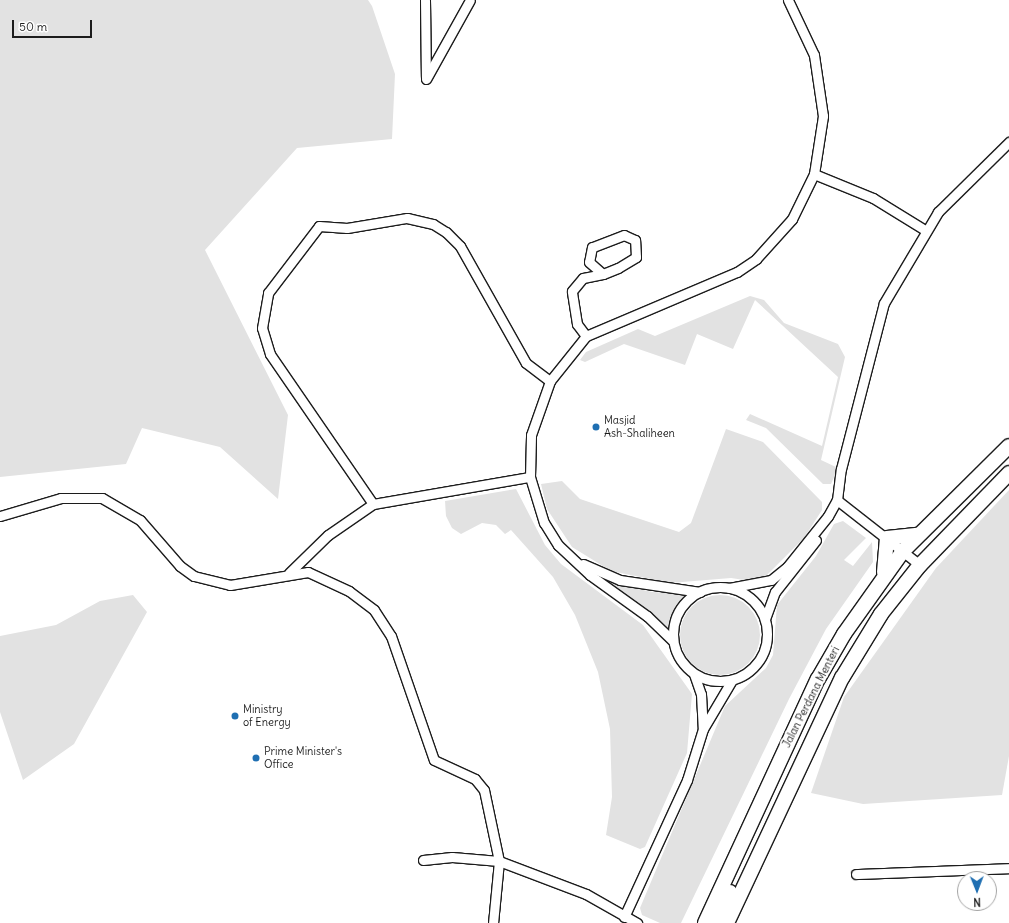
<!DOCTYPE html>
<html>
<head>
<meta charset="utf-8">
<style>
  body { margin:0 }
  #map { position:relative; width:1009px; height:923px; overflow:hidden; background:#fff; font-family:Delius,sans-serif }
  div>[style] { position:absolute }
  .green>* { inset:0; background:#e2e2e2 }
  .round { border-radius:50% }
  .roads { filter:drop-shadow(1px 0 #1c1c1c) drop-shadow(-1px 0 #1c1c1c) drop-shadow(0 1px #1c1c1c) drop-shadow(0 -1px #1c1c1c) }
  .minor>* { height:9px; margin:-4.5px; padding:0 4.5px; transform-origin:4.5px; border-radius:4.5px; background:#fff }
  .minor>.ring { margin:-4.5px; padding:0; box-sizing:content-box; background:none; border:9px solid #fff; border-radius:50% }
  .primary>* { height:14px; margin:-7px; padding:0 7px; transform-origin:7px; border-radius:7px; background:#fff }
  .dots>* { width:11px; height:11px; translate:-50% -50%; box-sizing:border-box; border:2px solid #fff; border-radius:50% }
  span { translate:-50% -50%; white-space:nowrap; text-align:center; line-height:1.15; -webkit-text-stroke:3.5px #fff; paint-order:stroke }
  .poi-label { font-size:11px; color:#1c1c1c }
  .left { translate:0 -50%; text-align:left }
  .street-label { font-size:11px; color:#1c1c1c }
  .north { position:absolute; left:957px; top:871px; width:40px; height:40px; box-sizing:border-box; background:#fff; border:1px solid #a4a4a4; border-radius:50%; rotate:179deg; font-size:11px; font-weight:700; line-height:16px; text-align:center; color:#1c1c1c }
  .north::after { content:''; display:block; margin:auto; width:14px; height:18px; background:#1f6fb2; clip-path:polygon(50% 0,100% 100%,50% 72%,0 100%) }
  .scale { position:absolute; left:12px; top:20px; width:80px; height:18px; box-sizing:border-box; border:2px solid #1c1c1c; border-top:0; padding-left:5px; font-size:12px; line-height:14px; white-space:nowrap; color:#1c1c1c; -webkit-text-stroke:3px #fff; paint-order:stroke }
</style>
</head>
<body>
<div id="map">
  <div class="green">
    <i style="clip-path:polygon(0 0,368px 0,372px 6px,395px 74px,392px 139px,297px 148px,205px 250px,288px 415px,278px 499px,220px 447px,142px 428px,126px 464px,0 477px)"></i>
    <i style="clip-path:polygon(750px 296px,764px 300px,784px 323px,838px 344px,845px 357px,821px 460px,838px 468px,831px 484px,823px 484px,766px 428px,746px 420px,750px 414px,822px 446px,838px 377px,755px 300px,733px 349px,697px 334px,685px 365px,624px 344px,585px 362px,580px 360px,586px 352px,638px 329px,655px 336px)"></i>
    <i style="clip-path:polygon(726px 429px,763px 442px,822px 502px,822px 510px,804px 538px,767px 575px,751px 581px,731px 578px,670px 583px,611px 571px,572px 547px,547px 509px,541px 484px,562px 481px,580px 499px,679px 532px,691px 523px)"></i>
    <i style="clip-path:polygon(516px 489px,545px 545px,561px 564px,643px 625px,692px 694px,687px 753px,645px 847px,640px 849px,606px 835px,612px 797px,610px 729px,598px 672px,575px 615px,553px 577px,511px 530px,505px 534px,496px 525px,482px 523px,461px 534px,452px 528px,446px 516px,445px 501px)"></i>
    <i style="clip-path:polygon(1009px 490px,1009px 756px,1002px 795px,863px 804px,811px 793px,844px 697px,936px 568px)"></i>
    <i style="clip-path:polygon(843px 521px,866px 538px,844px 560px,853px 566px,872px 542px,873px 562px,826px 629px,789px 699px,681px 923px,660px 923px,642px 915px,640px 908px,725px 706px,766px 668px,773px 655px,777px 605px,816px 556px,834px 524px)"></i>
    <i style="clip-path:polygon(611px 583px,652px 592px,685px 594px,676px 605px,666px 631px,652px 614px)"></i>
    <i class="round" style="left:680px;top:595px;width:80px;height:80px"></i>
    <i style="clip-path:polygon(133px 595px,147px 612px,74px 744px,23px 780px,0 712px,0 636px,56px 625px,100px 601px)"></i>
  </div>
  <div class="roads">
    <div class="minor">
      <i style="left:425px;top:0;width:77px;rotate:89.3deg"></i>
      <i style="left:426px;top:79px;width:90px;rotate:-60.9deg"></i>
      <i style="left:814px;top:174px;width:64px;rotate:22.1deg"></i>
      <i style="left:873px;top:198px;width:61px;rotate:31.6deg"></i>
      <i style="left:586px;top:336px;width:15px;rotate:-127deg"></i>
      <i style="left:577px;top:324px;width:33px;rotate:-99deg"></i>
      <i style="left:572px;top:291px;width:17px;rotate:-50deg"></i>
      <i style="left:583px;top:278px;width:20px;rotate:-11deg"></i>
      <i style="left:603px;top:274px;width:16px;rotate:-22deg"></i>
      <i style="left:618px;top:268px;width:21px;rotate:-31deg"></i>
      <i style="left:636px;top:257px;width:17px;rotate:-93deg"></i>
      <i style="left:635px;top:240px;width:12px;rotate:-156deg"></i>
      <i style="left:624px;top:235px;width:34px;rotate:159deg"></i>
      <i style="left:592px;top:247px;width:15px;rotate:101deg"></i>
      <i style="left:589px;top:262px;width:18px;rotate:41deg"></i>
      <i style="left:837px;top:500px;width:105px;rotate:38.1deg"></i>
      <i style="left:373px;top:504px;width:182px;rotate:-124.5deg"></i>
      <i style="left:270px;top:354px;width:27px;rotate:-107deg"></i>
      <i style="left:262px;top:328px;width:36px;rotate:-80deg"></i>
      <i style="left:268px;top:293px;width:84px;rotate:-52.7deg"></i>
      <i style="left:319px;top:226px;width:28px;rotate:4deg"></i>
      <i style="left:347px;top:228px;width:61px;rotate:-9.5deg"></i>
      <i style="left:407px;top:218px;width:27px;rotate:13deg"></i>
      <i style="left:433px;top:224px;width:15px;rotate:32deg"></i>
      <i style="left:446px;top:232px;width:20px;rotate:45deg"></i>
      <i style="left:460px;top:246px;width:134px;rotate:60.6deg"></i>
      <i style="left:526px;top:363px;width:30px;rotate:37deg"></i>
      <i style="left:0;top:516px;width:64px;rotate:-16.4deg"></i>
      <i style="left:61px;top:498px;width:41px"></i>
      <i style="left:102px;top:498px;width:44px;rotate:30.1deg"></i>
      <i style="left:140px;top:520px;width:61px;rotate:49deg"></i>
      <i style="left:180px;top:566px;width:17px;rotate:36deg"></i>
      <i style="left:194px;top:576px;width:37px;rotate:14deg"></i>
      <i style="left:230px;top:585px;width:79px;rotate:-9.5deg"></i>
      <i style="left:308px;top:572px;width:45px;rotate:24.9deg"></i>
      <i style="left:349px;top:591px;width:31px;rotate:37deg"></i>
      <i style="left:374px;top:610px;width:31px;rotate:57deg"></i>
      <i style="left:391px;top:636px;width:131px;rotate:70.9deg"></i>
      <i style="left:434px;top:760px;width:45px;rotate:24.9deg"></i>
      <i style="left:475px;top:779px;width:14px;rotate:51deg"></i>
      <i style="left:484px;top:790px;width:73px;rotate:78.1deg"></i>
      <i style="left:499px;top:861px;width:62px;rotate:95.5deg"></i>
      <i style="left:583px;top:564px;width:40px;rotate:23.4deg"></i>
      <i style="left:620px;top:580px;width:81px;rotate:8.5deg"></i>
      <i style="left:289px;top:573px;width:54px;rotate:-44.3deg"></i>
      <i style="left:328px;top:535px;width:55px;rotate:-34.6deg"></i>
      <i style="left:373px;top:504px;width:159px;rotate:-9.8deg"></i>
      <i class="ring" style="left:673px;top:587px;width:85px;height:85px"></i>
      <i style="left:729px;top:588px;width:43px;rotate:-10.8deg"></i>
      <i style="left:771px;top:580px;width:21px;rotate:-39deg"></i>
      <i style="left:787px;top:567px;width:65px;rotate:-51.2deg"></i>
      <i style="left:828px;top:516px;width:18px;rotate:-61deg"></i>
      <i style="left:837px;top:500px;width:31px;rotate:-83deg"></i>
      <i style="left:841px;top:469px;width:171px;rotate:-75.5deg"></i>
      <i style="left:884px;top:303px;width:106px;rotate:-59.3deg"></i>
      <i style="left:938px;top:212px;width:100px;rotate:-44.6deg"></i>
      <i style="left:765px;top:619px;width:29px;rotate:-70deg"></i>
      <i style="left:775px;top:592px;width:66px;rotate:-51.7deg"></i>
      <i style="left:673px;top:641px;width:36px;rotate:-136deg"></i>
      <i style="left:647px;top:616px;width:70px;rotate:-144.3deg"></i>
      <i style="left:590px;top:575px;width:44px;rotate:-136.8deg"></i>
      <i style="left:558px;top:545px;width:26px;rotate:-122deg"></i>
      <i style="left:544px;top:523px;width:48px;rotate:-106.9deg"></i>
      <i style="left:530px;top:477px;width:42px;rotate:-88.6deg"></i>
      <i style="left:531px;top:435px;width:57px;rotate:-70.6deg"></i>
      <i style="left:550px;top:381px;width:58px;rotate:-51.3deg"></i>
      <i style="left:586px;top:336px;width:164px;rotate:-23deg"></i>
      <i style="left:737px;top:272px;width:23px;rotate:-34deg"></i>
      <i style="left:756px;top:259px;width:54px;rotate:-48deg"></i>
      <i style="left:792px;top:219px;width:50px;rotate:-63.9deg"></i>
      <i style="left:814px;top:174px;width:59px;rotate:-81.2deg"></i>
      <i style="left:823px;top:116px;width:62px;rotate:-98.4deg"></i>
      <i style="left:814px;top:55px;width:61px;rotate:-115.3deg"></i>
      <i style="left:694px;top:674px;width:21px;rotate:71deg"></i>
      <i style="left:701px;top:694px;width:34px;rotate:87deg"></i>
      <i style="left:423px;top:860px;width:29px;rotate:-6deg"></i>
      <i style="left:452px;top:857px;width:47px;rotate:4.9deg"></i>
      <i style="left:499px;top:861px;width:93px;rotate:20.8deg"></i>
      <i style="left:586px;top:894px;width:59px;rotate:29.6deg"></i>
      <i style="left:856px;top:874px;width:153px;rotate:-2.2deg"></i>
      <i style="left:624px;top:917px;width:151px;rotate:-65.3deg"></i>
      <i style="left:687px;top:780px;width:53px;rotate:-72.6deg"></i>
      <i style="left:703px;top:729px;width:57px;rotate:-59.4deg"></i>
    </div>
    <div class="primary">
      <i style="left:884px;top:572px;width:34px;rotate:-85deg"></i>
      <i style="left:887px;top:538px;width:31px;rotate:-6deg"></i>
      <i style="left:705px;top:923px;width:269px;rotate:-65.2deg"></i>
      <i style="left:818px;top:679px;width:52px;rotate:-60deg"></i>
      <i style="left:844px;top:634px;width:102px;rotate:-54.6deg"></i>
      <i style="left:903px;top:551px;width:149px;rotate:-44.7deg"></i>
      <i style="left:716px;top:923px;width:34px;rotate:-66deg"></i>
      <i style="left:727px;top:923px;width:271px;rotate:-64.9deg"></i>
      <i style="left:842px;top:678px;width:75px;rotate:-58.6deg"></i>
      <i style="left:881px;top:614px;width:63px;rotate:-51.5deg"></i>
      <i style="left:920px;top:565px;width:128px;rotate:-45.9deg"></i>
    </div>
  </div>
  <div class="dots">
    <i style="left:596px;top:427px;background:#1f6fb2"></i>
    <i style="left:235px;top:716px;background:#1f6fb2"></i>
    <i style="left:256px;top:758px;background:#1f6fb2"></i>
  </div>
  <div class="poi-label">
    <span class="left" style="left:604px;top:427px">Masjid<br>Ash-Shaliheen</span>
    <span class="left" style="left:243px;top:716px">Ministry<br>of Energy</span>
    <span class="left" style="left:264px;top:758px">Prime Minister's<br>Office</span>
  </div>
  <div class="street-label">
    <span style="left:811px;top:697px;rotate:-63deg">Jalan Perdana Menteri</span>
  </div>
  <div class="north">N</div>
  <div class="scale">50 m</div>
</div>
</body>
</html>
